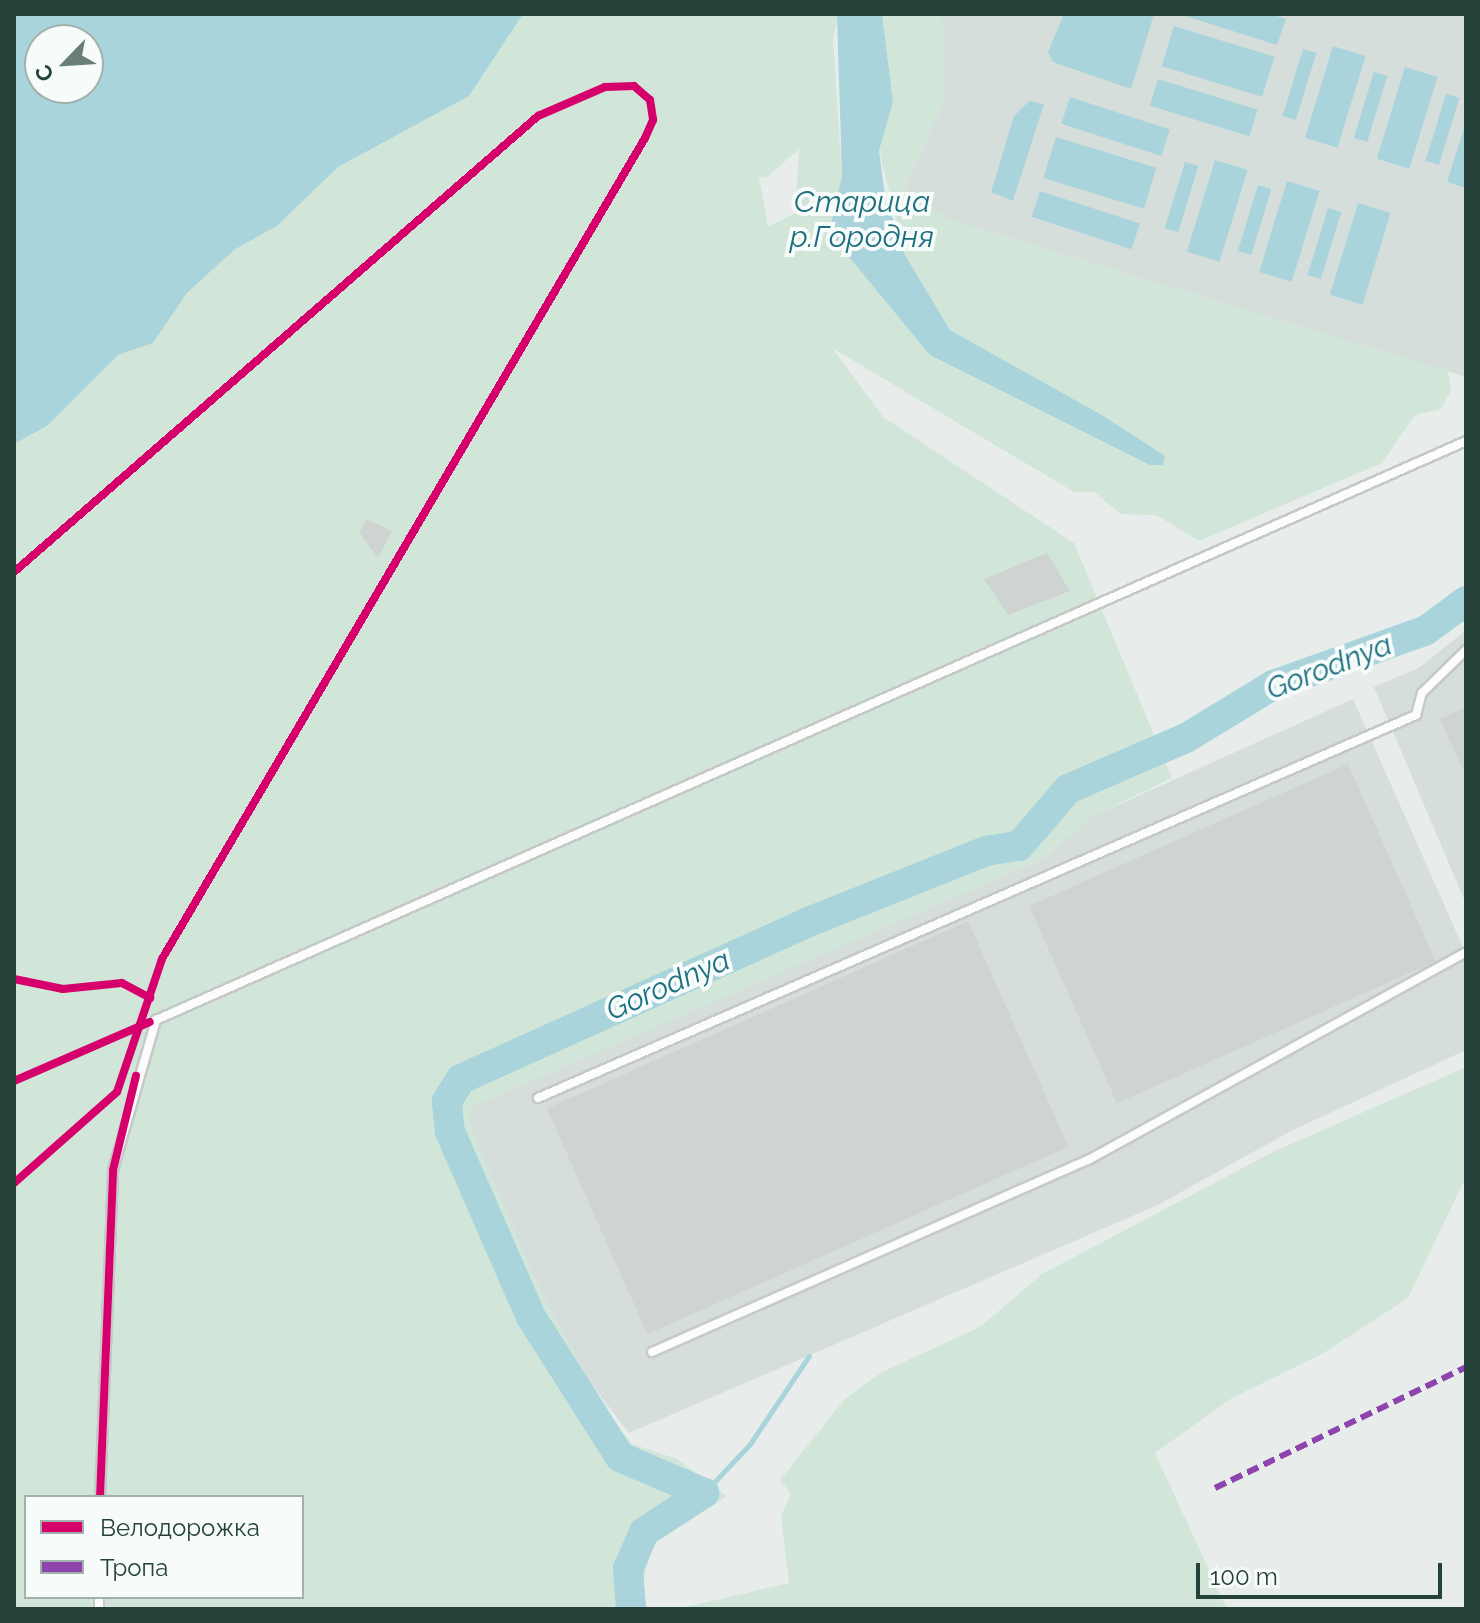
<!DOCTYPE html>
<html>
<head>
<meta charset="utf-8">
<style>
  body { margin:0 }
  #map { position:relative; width:1480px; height:1623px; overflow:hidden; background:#e8edeb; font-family:Raleway,sans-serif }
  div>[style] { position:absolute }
  .built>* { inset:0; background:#d6dedb }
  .green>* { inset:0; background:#d1e6d8 }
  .water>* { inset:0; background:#a9d4db; transform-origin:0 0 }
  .stream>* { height:5px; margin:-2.5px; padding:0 2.5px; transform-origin:2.5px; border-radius:2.5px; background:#a9d4db }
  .river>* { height:30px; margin:-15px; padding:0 15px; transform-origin:15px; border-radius:15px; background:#a9d4db }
  .building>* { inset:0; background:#cfd4d2; transform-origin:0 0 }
  .roads { filter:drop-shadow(2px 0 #c5cac8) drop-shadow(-2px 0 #c5cac8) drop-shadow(0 2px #c5cac8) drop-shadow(0 -2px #c5cac8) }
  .lane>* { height:8px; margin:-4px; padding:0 4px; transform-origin:4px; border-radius:4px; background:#fcfcfc }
  .quiet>* { height:6px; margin-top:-3px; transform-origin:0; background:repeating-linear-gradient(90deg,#8e44ad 0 12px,transparent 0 18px) }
  .cycleway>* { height:8px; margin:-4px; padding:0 4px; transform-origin:4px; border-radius:4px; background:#d6006c }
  span { translate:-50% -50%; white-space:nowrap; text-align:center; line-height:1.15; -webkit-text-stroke:8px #f7fbf9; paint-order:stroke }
  .water-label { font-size:30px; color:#1c6f80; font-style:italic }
  .frame { position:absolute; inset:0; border:16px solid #24423a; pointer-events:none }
  .legend { position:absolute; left:24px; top:1495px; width:280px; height:104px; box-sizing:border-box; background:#f7fbf9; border:2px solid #a3b1ad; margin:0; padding:10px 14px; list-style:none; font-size:24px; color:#24423a }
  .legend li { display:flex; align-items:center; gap:16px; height:40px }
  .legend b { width:40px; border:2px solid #a3b1ad }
  .north { position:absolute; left:24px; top:24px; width:80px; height:80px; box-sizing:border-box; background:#f7fbf9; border:2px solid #a3b1ad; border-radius:50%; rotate:245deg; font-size:22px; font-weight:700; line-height:32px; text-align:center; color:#24423a }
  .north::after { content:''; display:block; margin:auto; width:28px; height:36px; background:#697e78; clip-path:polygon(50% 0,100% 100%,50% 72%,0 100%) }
  .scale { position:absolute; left:1196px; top:1563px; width:246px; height:36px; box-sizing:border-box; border:4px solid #24423a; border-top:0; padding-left:10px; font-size:24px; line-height:28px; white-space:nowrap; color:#24423a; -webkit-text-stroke:6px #f7fbf9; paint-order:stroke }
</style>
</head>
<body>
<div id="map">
  <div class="built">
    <i style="clip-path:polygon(942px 14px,1466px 14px,1466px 377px,947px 219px,904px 188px,943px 103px)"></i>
    <i style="clip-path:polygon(1466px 630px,1466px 904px,1374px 687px,1420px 667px)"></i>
    <i style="clip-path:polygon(1353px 699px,1466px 954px,1466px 1050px,1291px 1131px,1158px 1205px,629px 1433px,588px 1380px,536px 1282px,470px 1127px,470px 1107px,1044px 858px,1091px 817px)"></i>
  </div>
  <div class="green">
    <i style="clip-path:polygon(evenodd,523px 14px,838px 14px,833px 40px,842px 176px,829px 233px,930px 355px,1150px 465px,1163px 464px,1165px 456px,950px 330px,905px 255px,879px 151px,893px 102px,882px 14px,942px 14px,943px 103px,904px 187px,947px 219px,1448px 371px,1451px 390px,1441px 409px,1415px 415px,1382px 463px,1199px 541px,1156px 515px,1121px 514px,1094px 492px,1074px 492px,832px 348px,883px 417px,1074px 543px,1172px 778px,1091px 817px,1044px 858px,470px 1108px,471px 1127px,536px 1282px,609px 1416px,632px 1444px,677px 1459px,727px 1496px,653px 1544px,643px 1581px,647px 1609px,14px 1609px,14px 444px,47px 426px,118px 355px,153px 343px,187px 293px,234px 250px,277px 226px,338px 167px,469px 96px,523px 14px,799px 149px,795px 213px,768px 227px,759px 176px,766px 178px,799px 149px,523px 14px,26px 1497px,302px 1497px,302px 1597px,26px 1597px,26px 1497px)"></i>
    <i style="clip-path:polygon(1466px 1067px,1466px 1177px,1408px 1298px,1322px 1354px,1232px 1398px,1155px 1453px,1227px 1609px,677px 1609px,789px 1583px,781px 1516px,791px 1494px,780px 1480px,844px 1400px,882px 1372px,980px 1327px,1042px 1274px,1275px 1151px)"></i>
  </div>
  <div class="water">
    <i style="clip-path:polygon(evenodd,14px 14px,523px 14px,469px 96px,338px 167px,277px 226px,234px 250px,187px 293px,153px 343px,118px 355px,47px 426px,14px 444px,14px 14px,40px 40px,88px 40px,88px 88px,40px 88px,40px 40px)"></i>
    <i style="clip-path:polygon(882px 14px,893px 102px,879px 151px,885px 195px,905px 255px,950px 330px,1105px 417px,1165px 456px,1163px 465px,1150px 465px,930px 355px,829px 233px,842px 176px,837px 16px)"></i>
    <i style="clip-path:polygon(1064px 14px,1154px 14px,1131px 89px,1053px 62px,1048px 52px)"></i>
    <i style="clip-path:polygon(1179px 14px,1270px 14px,1286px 19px,1277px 45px)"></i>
    <i style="left:1174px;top:26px;width:105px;height:42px;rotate:17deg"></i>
    <i style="left:1333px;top:46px;width:34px;height:96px;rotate:17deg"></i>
    <i style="left:1303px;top:49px;width:14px;height:70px;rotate:17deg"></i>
    <i style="left:1405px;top:67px;width:34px;height:96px;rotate:17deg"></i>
    <i style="left:1374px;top:72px;width:14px;height:69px;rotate:17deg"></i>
    <i style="left:1158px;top:79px;width:104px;height:28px;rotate:17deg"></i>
    <i style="left:1446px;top:94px;width:14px;height:70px;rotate:17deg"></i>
    <i style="left:1070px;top:97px;width:105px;height:28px;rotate:18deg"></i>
    <i style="clip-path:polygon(1029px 101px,1044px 104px,1013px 201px,991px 192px,1014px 116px)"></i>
    <i style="clip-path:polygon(1466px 122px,1466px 188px,1447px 182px)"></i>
    <i style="left:1056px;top:137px;width:105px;height:43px;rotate:17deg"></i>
    <i style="left:1215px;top:160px;width:34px;height:96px;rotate:17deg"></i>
    <i style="left:1185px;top:162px;width:14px;height:69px;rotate:17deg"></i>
    <i style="left:1287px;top:181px;width:34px;height:95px;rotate:17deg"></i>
    <i style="left:1258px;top:185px;width:14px;height:69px;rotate:17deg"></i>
    <i style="left:1040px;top:191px;width:105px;height:27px;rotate:18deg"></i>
    <i style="left:1358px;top:203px;width:34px;height:96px;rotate:17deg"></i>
    <i style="left:1328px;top:208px;width:14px;height:70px;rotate:17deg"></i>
  </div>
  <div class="stream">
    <i style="left:704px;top:1493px;width:67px;rotate:-46.8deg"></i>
    <i style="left:750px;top:1444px;width:106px;rotate:-56.2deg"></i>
  </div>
  <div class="river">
    <i style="left:631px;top:1609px;width:40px;rotate:-94.3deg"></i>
    <i style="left:628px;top:1569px;width:40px;rotate:-66.6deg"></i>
    <i style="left:644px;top:1532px;width:72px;rotate:-33deg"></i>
    <i style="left:704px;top:1493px;width:91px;rotate:-156.8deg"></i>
    <i style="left:620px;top:1457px;width:166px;rotate:-122.4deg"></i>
    <i style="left:531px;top:1317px;width:202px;rotate:-113.6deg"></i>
    <i style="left:450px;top:1132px;width:31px;rotate:-96deg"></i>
    <i style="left:447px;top:1101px;width:26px;rotate:-58deg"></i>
    <i style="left:461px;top:1079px;width:379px;rotate:-24.3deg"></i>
    <i style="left:806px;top:923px;width:194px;rotate:-21.8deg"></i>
    <i style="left:986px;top:851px;width:33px;rotate:-9deg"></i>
    <i style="left:1019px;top:846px;width:75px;rotate:-49.3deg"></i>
    <i style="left:1068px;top:789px;width:129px;rotate:-23.4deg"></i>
    <i style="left:1186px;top:738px;width:102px;rotate:-31.3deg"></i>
    <i style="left:1273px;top:685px;width:161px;rotate:-19.6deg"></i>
    <i style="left:1425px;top:631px;width:51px;rotate:-36.2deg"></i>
  </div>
  <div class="building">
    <i style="clip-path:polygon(367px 519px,392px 531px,378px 558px,359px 532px)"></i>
    <i style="clip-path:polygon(1047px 553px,1070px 591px,1008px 615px,984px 579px)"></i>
    <i style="clip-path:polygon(1466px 707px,1466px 776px,1440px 719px)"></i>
    <i style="left:1348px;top:764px;width:216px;height:349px;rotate:66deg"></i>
    <i style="left:968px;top:921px;width:247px;height:461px;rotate:66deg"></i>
  </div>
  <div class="roads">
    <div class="lane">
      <i style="left:538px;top:1098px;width:958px;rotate:-23.57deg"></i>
      <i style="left:1416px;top:715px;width:23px;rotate:-75deg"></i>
      <i style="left:1422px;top:693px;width:62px;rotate:-44.3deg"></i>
      <i style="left:652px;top:1352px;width:476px;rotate:-23.8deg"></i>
      <i style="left:1088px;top:1160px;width:431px;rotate:-28.8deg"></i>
      <i style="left:100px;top:1497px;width:327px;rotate:-87.7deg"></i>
      <i style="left:113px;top:1170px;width:156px;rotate:-74deg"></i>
      <i style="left:156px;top:1020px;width:1432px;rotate:-23.84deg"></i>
      <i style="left:99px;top:1609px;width:12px;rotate:-90deg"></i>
    </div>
  </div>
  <div class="quiet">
    <i style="left:1215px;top:1488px;width:279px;rotate:-25.7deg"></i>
  </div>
  <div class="cycleway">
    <i style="left:14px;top:572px;width:695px;rotate:-41.03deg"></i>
    <i style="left:538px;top:116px;width:73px;rotate:-23.4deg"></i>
    <i style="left:605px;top:87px;width:29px;rotate:-2deg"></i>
    <i style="left:634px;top:86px;width:21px;rotate:41deg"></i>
    <i style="left:650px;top:100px;width:20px;rotate:81deg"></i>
    <i style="left:653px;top:120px;width:20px;rotate:114deg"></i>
    <i style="left:645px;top:138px;width:953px;rotate:120.47deg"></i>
    <i style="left:162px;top:959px;width:140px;rotate:108.7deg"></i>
    <i style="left:117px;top:1092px;width:137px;rotate:138.5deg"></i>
    <i style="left:14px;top:979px;width:50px;rotate:11.5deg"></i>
    <i style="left:63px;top:989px;width:59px;rotate:-5.8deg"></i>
    <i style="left:122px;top:983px;width:32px;rotate:28deg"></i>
    <i style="left:14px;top:1081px;width:148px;rotate:-23.5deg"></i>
    <i style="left:100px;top:1497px;width:327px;rotate:-87.7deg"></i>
    <i style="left:113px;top:1170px;width:97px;rotate:-76.3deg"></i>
  </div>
  <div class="water-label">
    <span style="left:862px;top:219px">Старица<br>р.Городня</span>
    <span style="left:1329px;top:667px;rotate:-21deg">Gorodnya</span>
    <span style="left:668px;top:985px;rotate:-24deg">Gorodnya</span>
  </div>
  <div class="frame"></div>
  <ul class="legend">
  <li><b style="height:10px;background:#d6006c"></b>Велодорожка</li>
  <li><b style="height:10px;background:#8e44ad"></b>Тропа</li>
  </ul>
  <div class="north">С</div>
  <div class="scale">100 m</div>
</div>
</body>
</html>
